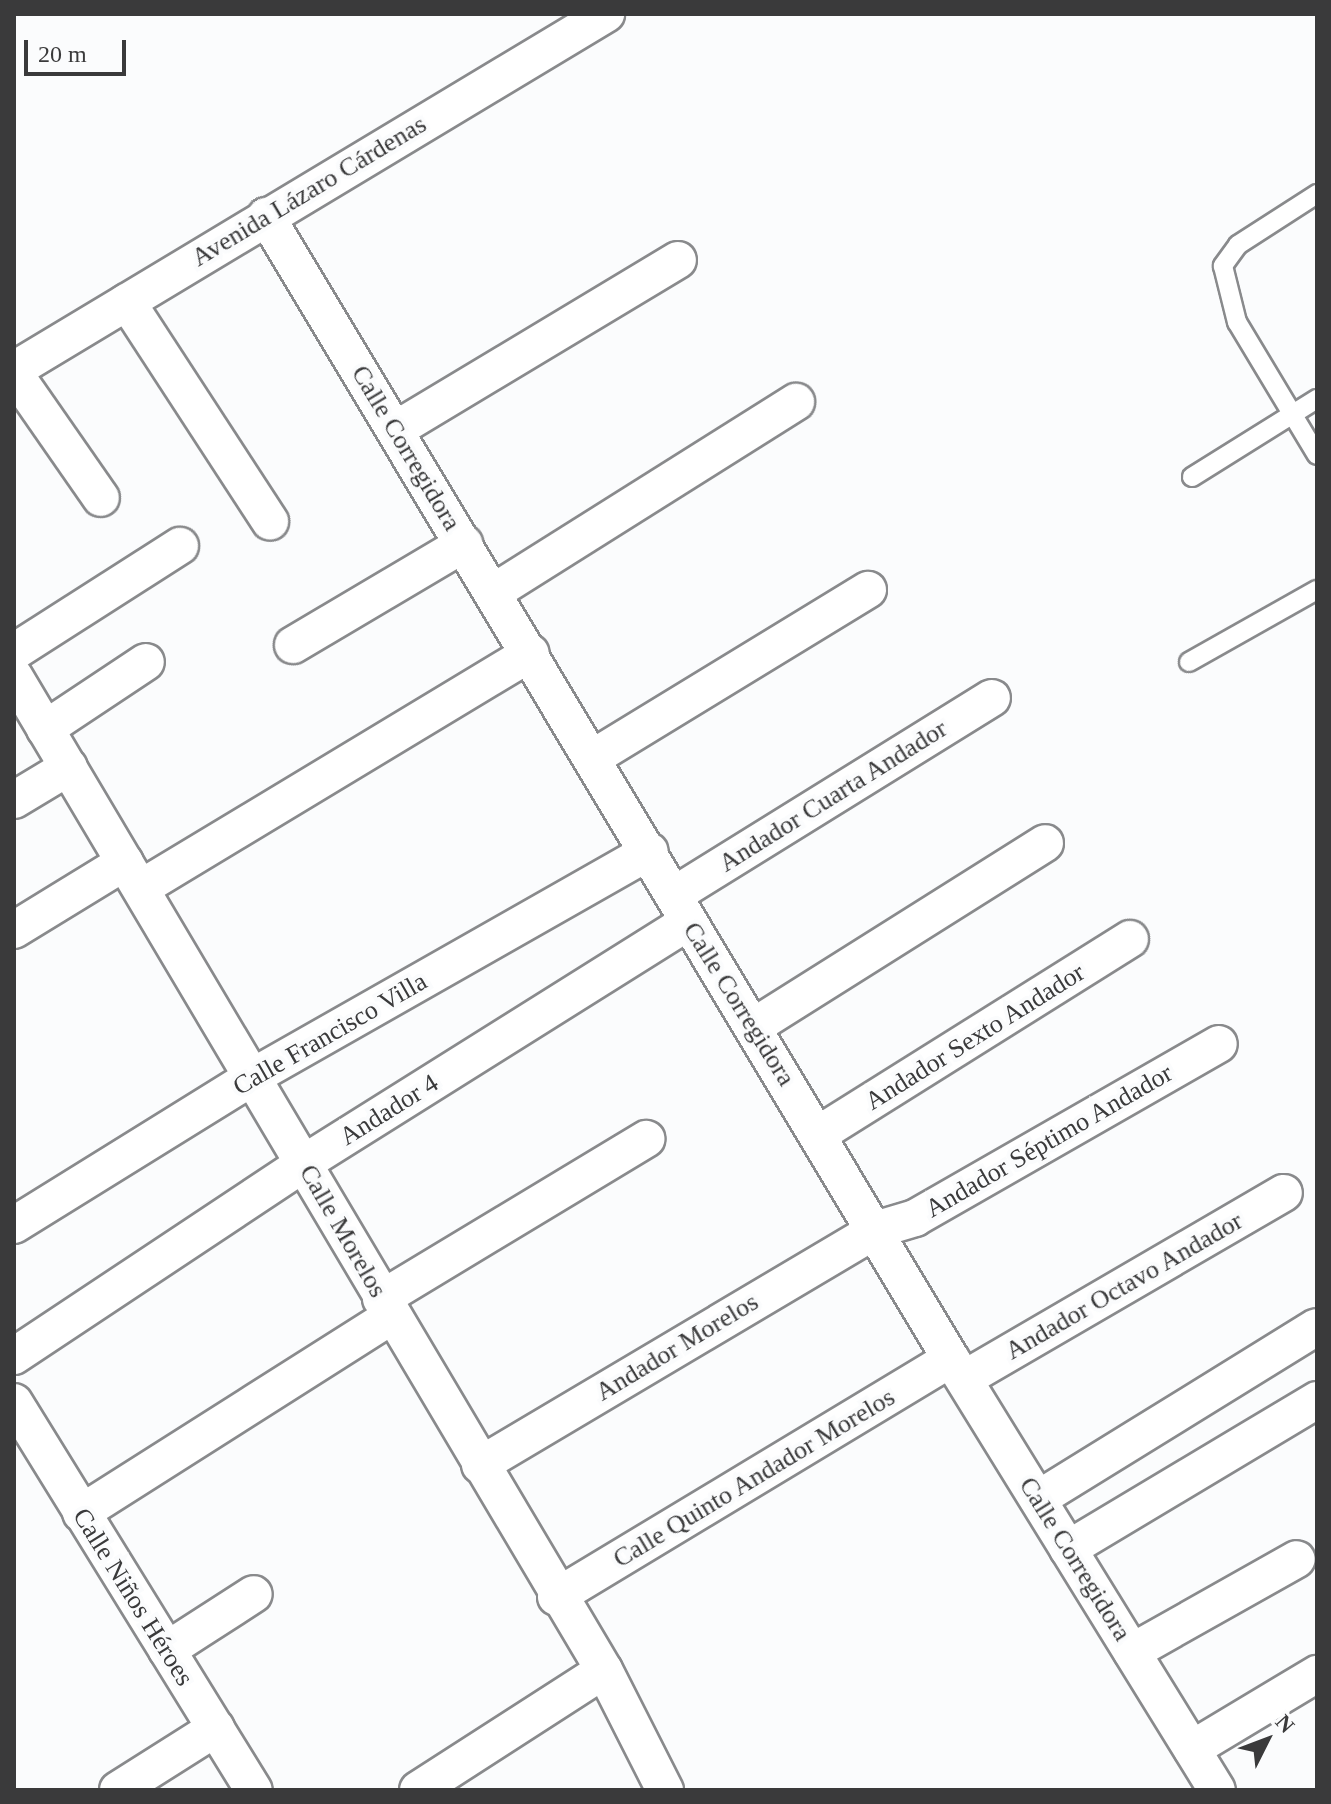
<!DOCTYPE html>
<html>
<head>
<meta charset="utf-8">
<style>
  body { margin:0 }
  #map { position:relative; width:1331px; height:1804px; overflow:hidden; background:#fbfcfd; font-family:"Times New Roman",serif }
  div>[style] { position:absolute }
  .roads { filter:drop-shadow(2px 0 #898a8c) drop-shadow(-2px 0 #898a8c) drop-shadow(0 2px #898a8c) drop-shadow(0 -2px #898a8c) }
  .service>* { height:18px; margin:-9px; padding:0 9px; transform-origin:9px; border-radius:9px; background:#fff }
  .minor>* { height:36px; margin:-18px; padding:0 18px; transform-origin:18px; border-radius:18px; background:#fff }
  span { translate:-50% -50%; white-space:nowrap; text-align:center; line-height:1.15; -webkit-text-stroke:8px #fbfcfd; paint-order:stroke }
  .street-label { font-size:26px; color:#3a3a3b }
  .frame { position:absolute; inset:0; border:16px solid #3a3a3b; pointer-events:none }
  .north { position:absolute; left:1227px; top:1700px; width:80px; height:80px; -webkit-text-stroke:6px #fbfcfd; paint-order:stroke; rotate:48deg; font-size:22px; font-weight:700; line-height:32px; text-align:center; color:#3a3a3b }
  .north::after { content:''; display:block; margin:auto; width:28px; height:36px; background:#3a3a3b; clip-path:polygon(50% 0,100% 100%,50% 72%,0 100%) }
  .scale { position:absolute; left:24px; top:40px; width:102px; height:36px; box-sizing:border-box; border:4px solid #3a3a3b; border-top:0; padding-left:10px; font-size:24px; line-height:28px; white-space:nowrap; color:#3a3a3b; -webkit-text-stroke:6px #fbfcfd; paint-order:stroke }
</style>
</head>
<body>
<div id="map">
  <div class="roads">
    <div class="service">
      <i style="left:1317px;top:194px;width:94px;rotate:147.2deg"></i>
      <i style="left:1238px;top:245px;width:26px;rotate:126deg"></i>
      <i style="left:1223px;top:266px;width:58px;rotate:76deg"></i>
      <i style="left:1237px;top:322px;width:155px;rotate:59deg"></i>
      <i style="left:1192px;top:477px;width:147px;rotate:-32deg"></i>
      <i style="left:1189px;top:662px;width:147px;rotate:-29.4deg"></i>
    </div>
    <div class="minor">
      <i style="left:266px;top:216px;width:1333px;rotate:59.07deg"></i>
      <i style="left:951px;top:1359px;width:506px;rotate:58.32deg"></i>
      <i style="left:127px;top:302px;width:262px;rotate:56.9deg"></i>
      <i style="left:14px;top:370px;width:691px;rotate:-31.02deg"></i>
      <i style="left:14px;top:373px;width:152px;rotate:55.2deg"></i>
      <i style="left:395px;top:430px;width:330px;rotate:-31deg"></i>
      <i style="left:494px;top:592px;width:357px;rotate:-32.2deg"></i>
      <i style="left:293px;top:645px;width:199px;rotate:-30.6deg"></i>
      <i style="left:14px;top:652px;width:197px;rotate:-32.6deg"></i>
      <i style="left:14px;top:676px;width:1156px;rotate:59.31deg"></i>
      <i style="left:604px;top:1670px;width:135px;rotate:63.1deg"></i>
      <i style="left:45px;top:729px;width:121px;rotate:-33.6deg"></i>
      <i style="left:594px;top:757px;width:321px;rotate:-31.4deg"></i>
      <i style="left:14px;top:800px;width:64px;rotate:-31deg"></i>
      <i style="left:141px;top:888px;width:455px;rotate:-31.1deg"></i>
      <i style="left:674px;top:895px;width:374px;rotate:-31.8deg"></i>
      <i style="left:14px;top:930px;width:130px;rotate:-31.5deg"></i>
      <i style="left:753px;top:1027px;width:345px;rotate:-32.2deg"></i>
      <i style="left:819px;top:1134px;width:367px;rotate:-32.1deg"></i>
      <i style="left:14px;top:1225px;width:282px;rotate:-31.8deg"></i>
      <i style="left:254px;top:1076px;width:455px;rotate:-29.6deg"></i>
      <i style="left:381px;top:1299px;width:310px;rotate:-31.1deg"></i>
      <i style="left:14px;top:1356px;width:348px;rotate:-33.6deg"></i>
      <i style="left:304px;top:1163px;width:453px;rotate:-32.1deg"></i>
      <i style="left:964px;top:1379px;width:370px;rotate:-30.2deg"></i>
      <i style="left:14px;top:1402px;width:456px;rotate:58.3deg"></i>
      <i style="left:480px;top:1465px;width:460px;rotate:-30.7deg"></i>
      <i style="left:875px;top:1230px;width:42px;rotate:-16.7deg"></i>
      <i style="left:915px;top:1218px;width:350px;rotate:-29.8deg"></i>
      <i style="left:1038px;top:1499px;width:327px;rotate:-31.7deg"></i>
      <i style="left:81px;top:1513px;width:367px;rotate:-32.4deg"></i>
      <i style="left:1068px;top:1549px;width:290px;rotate:-30.9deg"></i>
      <i style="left:556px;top:1597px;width:461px;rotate:-31.1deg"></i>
      <i style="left:167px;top:1650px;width:103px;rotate:-32.8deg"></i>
      <i style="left:1132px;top:1652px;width:189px;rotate:-29.4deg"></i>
      <i style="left:1192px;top:1749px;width:146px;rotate:-31deg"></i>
      <i style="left:118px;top:1790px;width:116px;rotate:-32.3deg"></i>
      <i style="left:418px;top:1790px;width:221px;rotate:-32.8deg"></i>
    </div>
  </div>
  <div class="street-label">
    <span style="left:309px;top:191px;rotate:-31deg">Avenida Lázaro Cárdenas</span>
    <span style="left:406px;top:448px;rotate:59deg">Calle Corregidora</span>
    <span style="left:833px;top:796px;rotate:-32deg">Andador Cuarta Andador</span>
    <span style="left:739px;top:1004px;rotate:58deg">Calle Corregidora</span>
    <span style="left:330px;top:1034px;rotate:-30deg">Calle Francisco Villa</span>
    <span style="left:975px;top:1037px;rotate:-32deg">Andador Sexto Andador</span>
    <span style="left:389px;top:1110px;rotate:-32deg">Andador 4</span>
    <span style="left:1049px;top:1141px;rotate:-30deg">Andador Séptimo Andador</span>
    <span style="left:343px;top:1231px;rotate:60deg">Calle Morelos</span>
    <span style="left:1124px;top:1286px;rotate:-30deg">Andador Octavo Andador</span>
    <span style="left:677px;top:1347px;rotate:-31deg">Andador Morelos</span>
    <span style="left:754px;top:1478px;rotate:-31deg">Calle Quinto Andador Morelos</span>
    <span style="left:1075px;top:1559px;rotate:58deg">Calle Corregidora</span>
    <span style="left:133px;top:1597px;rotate:58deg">Calle Niños Héroes</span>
  </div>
  <div class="frame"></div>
  <div class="north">N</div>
  <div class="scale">20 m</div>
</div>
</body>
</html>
